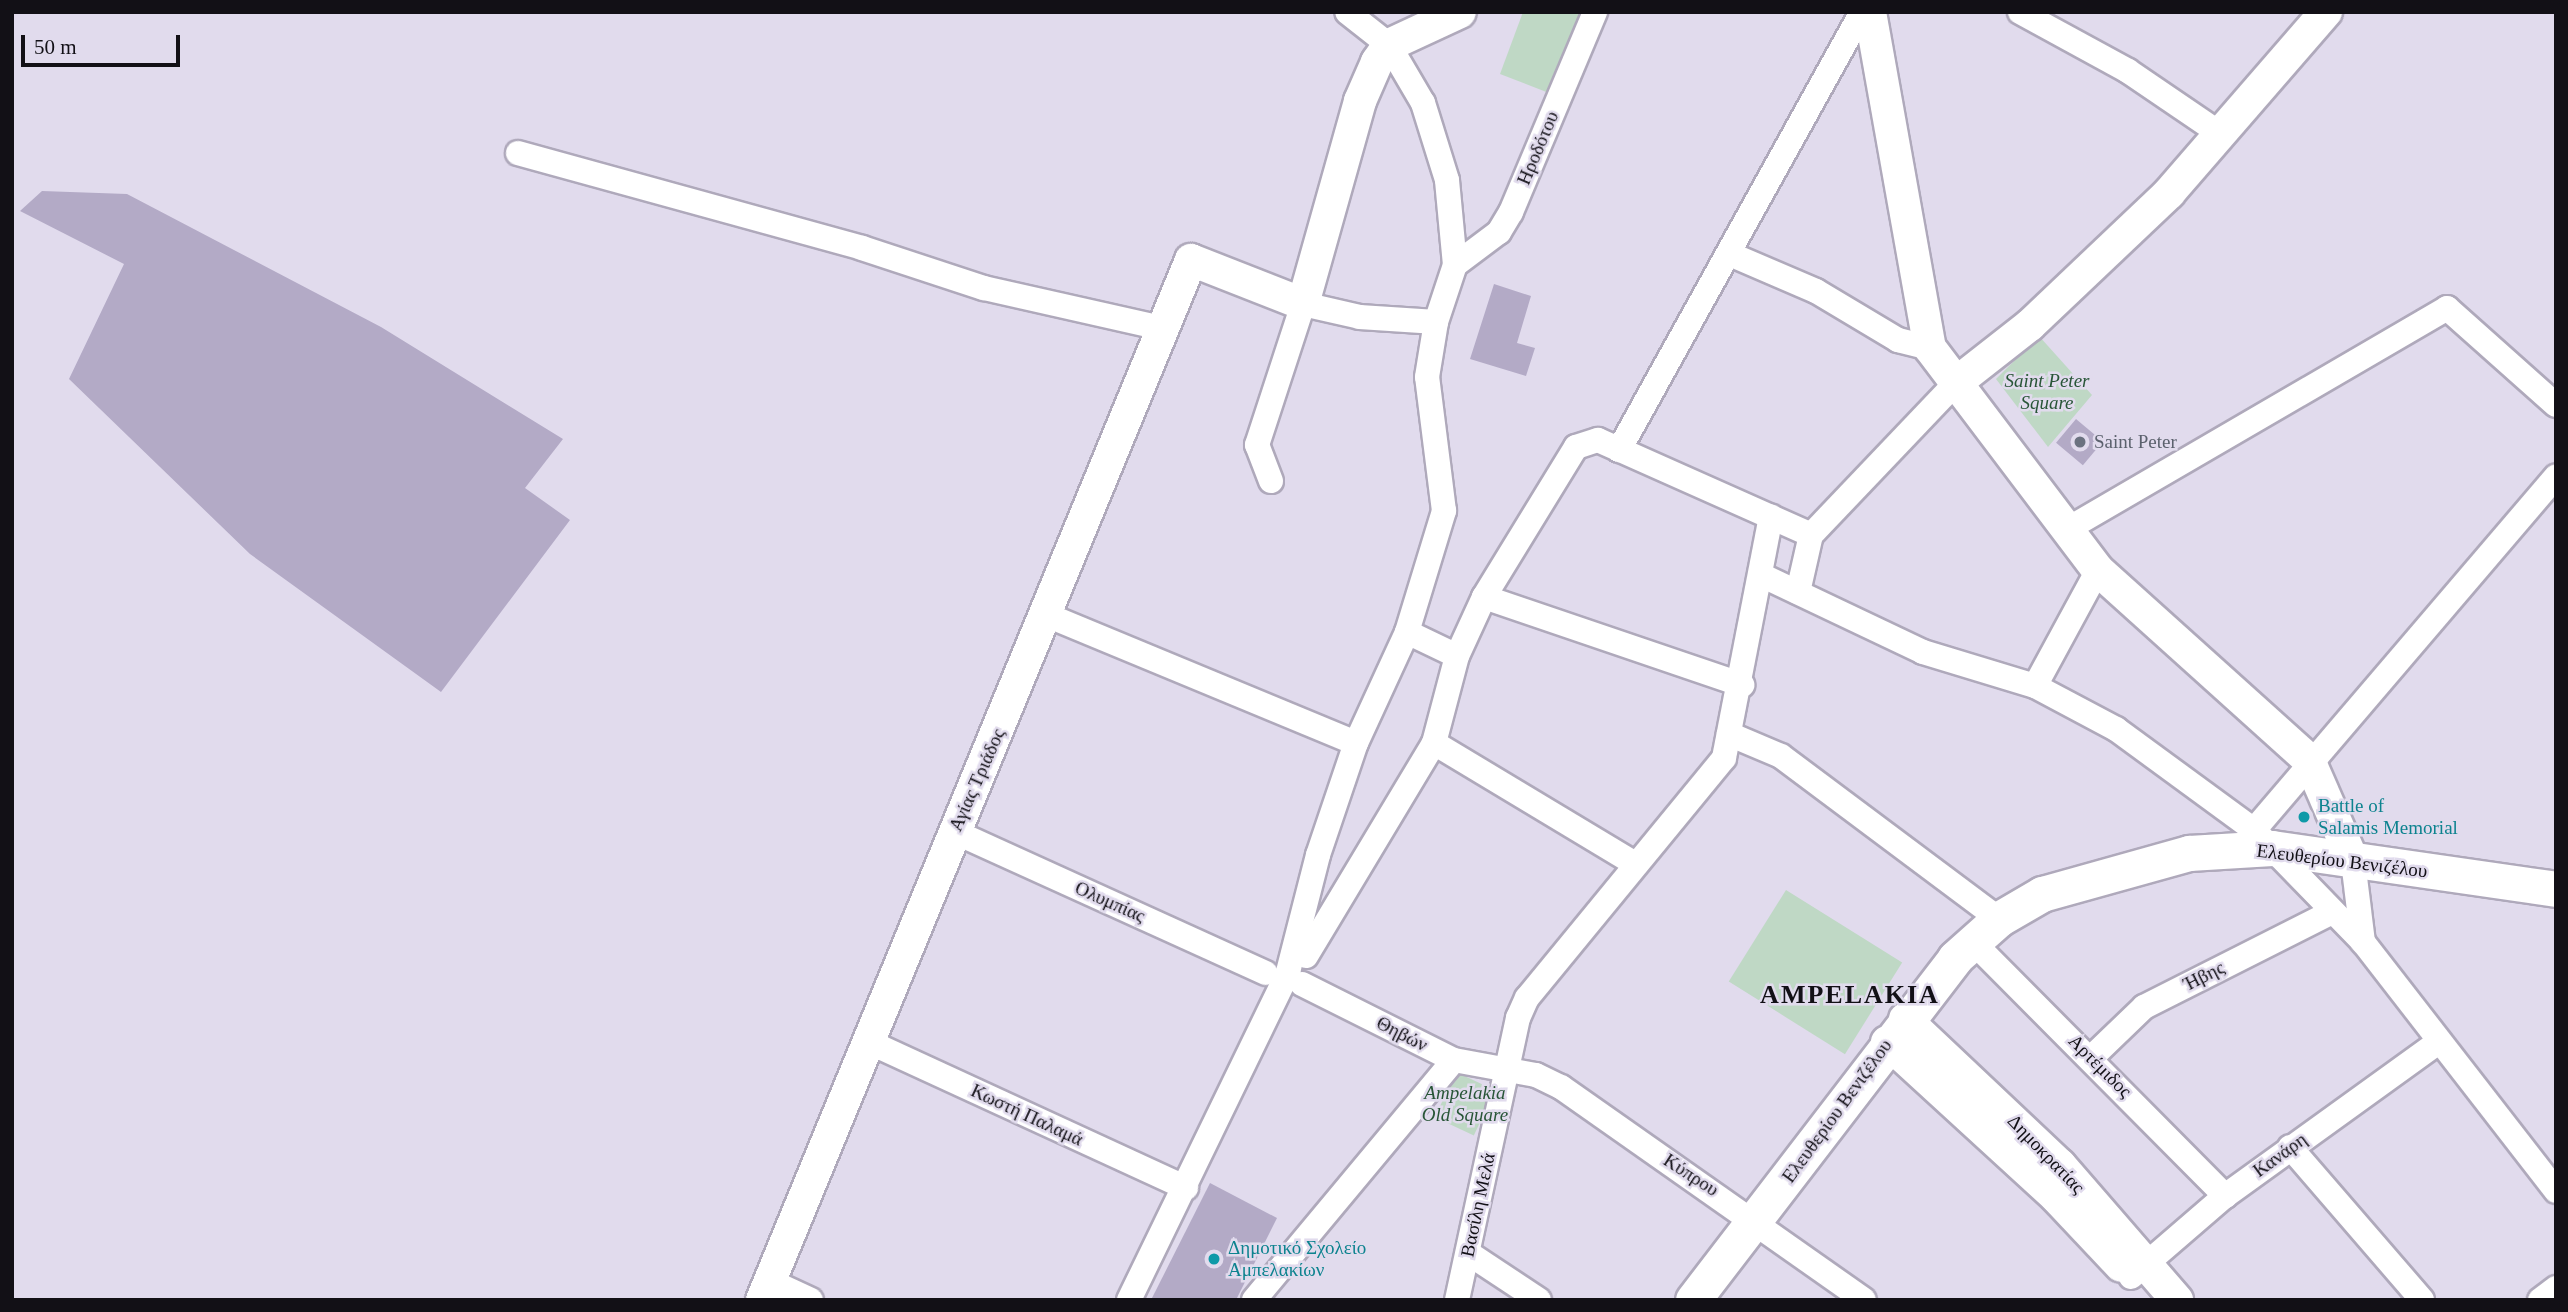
<!DOCTYPE html>
<html>
<head>
<meta charset="utf-8">
<style>
  body { margin:0 }
  #map { position:relative; width:2568px; height:1312px; overflow:hidden; background:#e1dbed; font-family:"Times New Roman",serif }
  div>[style] { position:absolute }
  .green>* { inset:0; background:#bfd8c5; transform-origin:0 0 }
  .building>* { inset:0; background:#b3aac6; transform-origin:0 0 }
  .roads { filter:drop-shadow(2px 0 #afa9bb) drop-shadow(-2px 0 #afa9bb) drop-shadow(0 2px #afa9bb) drop-shadow(0 -2px #afa9bb) }
  .minor>* { height:24px; margin:-12px; padding:0 12px; transform-origin:12px; border-radius:12px; background:#fff }
  .tertiary>* { height:32px; margin:-16px; padding:0 16px; transform-origin:16px; border-radius:16px; background:#fff }
  .secondary>* { height:35px; margin:-17.5px; padding:0 17.5px; transform-origin:17.5px; border-radius:17.5px; background:#fff }
  .dots>* { width:19px; height:19px; translate:-50% -50%; box-sizing:border-box; border:4px solid #e1dbed; border-radius:50% }
  span { translate:-50% -50%; white-space:nowrap; text-align:center; line-height:1.15; -webkit-text-stroke:5px #e1dbed; paint-order:stroke }
  .street-label { font-size:19px; color:#121016 }
  .park-label { font-size:19px; color:#285537; font-style:italic }
  .worship-label { font-size:19px; color:#5b616d }
  .left { translate:0 -50%; text-align:left }
  .culture-label { font-size:19px; color:#0d838f }
  .district-label { font-size:26px; color:#121016; font-weight:700; letter-spacing:2px }
  .frame { position:absolute; inset:0; border:14px solid #121016; pointer-events:none }
  .scale { position:absolute; left:21px; top:35px; width:159px; height:32px; box-sizing:border-box; border:4px solid #121016; border-top:0; padding-left:9px; font-size:21px; line-height:24px; white-space:nowrap; color:#121016; -webkit-text-stroke:5px #e1dbed; paint-order:stroke }
</style>
</head>
<body>
<div id="map">
  <div class="green">
    <i style="clip-path:polygon(1523px 12px,1586px 12px,1554px 95px,1500px 74px)"></i>
    <i style="clip-path:polygon(2039px 336px,2092px 395px,2048px 447px,1996px 379px)"></i>
    <i style="left:1786px;top:890px;width:137px;height:108px;rotate:32deg"></i>
    <i style="left:1456px;top:1072px;width:43px;height:50px;rotate:25deg"></i>
  </div>
  <div class="building">
    <i style="clip-path:polygon(42px 191px,127px 194px,381px 327px,563px 439px,525px 488px,570px 520px,441px 692px,250px 554px,69px 379px,124px 264px,20px 211px)"></i>
    <i style="clip-path:polygon(1494px 284px,1531px 296px,1517px 343px,1535px 348px,1526px 376px,1470px 359px)"></i>
    <i style="left:2076px;top:419px;width:35px;height:31px;rotate:40deg"></i>
    <i style="clip-path:polygon(1210px 1183px,1277px 1218px,1236px 1300px,1151px 1300px)"></i>
  </div>
  <div class="roads">
    <div class="minor">
      <i style="left:2020px;top:12px;width:123px;rotate:28.6deg"></i>
      <i style="left:2128px;top:71px;width:114px;rotate:34.2deg"></i>
      <i style="left:518px;top:153px;width:357px;rotate:15.4deg"></i>
      <i style="left:862px;top:248px;width:128px;rotate:18.2deg"></i>
      <i style="left:984px;top:288px;width:187px;rotate:12.7deg"></i>
      <i style="left:1732px;top:255px;width:91px;rotate:23.2deg"></i>
      <i style="left:1816px;top:291px;width:96px;rotate:30.9deg"></i>
      <i style="left:1898px;top:340px;width:33px;rotate:14deg"></i>
      <i style="left:1455px;top:265px;width:55px;rotate:-36.9deg"></i>
      <i style="left:1499px;top:232px;width:23px;rotate:-59deg"></i>
      <i style="left:1511px;top:212px;width:217px;rotate:-67.2deg"></i>
      <i style="left:1619px;top:450px;width:501px;rotate:-60.98deg"></i>
      <i style="left:1271px;top:481px;width:39px;rotate:-111deg"></i>
      <i style="left:1257px;top:445px;width:148px;rotate:-71.9deg"></i>
      <i style="left:1303px;top:304px;width:58px;rotate:12.8deg"></i>
      <i style="left:1360px;top:317px;width:76px;rotate:3.8deg"></i>
      <i style="left:2066px;top:530px;width:441px;rotate:-30.2deg"></i>
      <i style="left:2447px;top:308px;width:146px;rotate:41.7deg"></i>
      <i style="left:1761px;top:575px;width:179px;rotate:25.4deg"></i>
      <i style="left:1923px;top:652px;width:117px;rotate:16.9deg"></i>
      <i style="left:2035px;top:686px;width:92px;rotate:28deg"></i>
      <i style="left:2116px;top:729px;width:171px;rotate:36.2deg"></i>
      <i style="left:1798px;top:592px;width:58px;rotate:-77.2deg"></i>
      <i style="left:1484px;top:597px;width:273px;rotate:18.8deg"></i>
      <i style="left:1049px;top:616px;width:332px;rotate:22.5deg"></i>
      <i style="left:1407px;top:632px;width:55px;rotate:25.6deg"></i>
      <i style="left:2035px;top:686px;width:132px;rotate:-61.5deg"></i>
      <i style="left:1729px;top:734px;width:56px;rotate:22.9deg"></i>
      <i style="left:1781px;top:756px;width:272px;rotate:36.8deg"></i>
      <i style="left:1434px;top:743px;width:235px;rotate:31deg"></i>
      <i style="left:955px;top:832px;width:341px;rotate:24.4deg"></i>
      <i style="left:2353px;top:861px;width:82px;rotate:83deg"></i>
      <i style="left:2363px;top:942px;width:315px;rotate:52.2deg"></i>
      <i style="left:1971px;top:940px;width:361px;rotate:45.2deg"></i>
      <i style="left:2363px;top:942px;width:156px;rotate:-134.2deg"></i>
      <i style="left:2254px;top:830px;width:465px;rotate:-49.5deg"></i>
      <i style="left:1306px;top:956px;width:249px;rotate:-59deg"></i>
      <i style="left:1434px;top:743px;width:90px;rotate:-75.2deg"></i>
      <i style="left:1457px;top:656px;width:65px;rotate:-65.4deg"></i>
      <i style="left:1484px;top:597px;width:176px;rotate:-58.5deg"></i>
      <i style="left:1576px;top:447px;width:23px;rotate:-18deg"></i>
      <i style="left:1598px;top:440px;width:233px;rotate:24deg"></i>
      <i style="left:1811px;top:535px;width:210px;rotate:-46.4deg"></i>
      <i style="left:1302px;top:984px;width:170px;rotate:26.6deg"></i>
      <i style="left:1454px;top:1060px;width:83px;rotate:10.4deg"></i>
      <i style="left:1536px;top:1075px;width:28px;rotate:26deg"></i>
      <i style="left:1561px;top:1087px;width:370px;rotate:35.1deg"></i>
      <i style="left:869px;top:1042px;width:349px;rotate:24.7deg"></i>
      <i style="left:2092px;top:1057px;width:72px;rotate:-43.9deg"></i>
      <i style="left:2144px;top:1007px;width:208px;rotate:-26.8deg"></i>
      <i style="left:2290px;top:1147px;width:202px;rotate:49.2deg"></i>
      <i style="left:1468px;top:1253px;width:85px;rotate:33.5deg"></i>
      <i style="left:2131px;top:1277px;width:124px;rotate:-40.8deg"></i>
      <i style="left:2225px;top:1196px;width:261px;rotate:-35.8deg"></i>
      <i style="left:770px;top:1281px;width:45px;rotate:24.9deg"></i>
      <i style="left:1129px;top:1300px;width:365px;rotate:-64.1deg"></i>
      <i style="left:1288px;top:972px;width:121px;rotate:-75.6deg"></i>
      <i style="left:1318px;top:855px;width:118px;rotate:-71.3deg"></i>
      <i style="left:1356px;top:743px;width:122px;rotate:-65.3deg"></i>
      <i style="left:1407px;top:632px;width:127px;rotate:-73deg"></i>
      <i style="left:1444px;top:511px;width:135px;rotate:-97.2deg"></i>
      <i style="left:1427px;top:377px;width:56px;rotate:-80.7deg"></i>
      <i style="left:1436px;top:322px;width:60px;rotate:-71.6deg"></i>
      <i style="left:1455px;top:265px;width:85px;rotate:-95.4deg"></i>
      <i style="left:1447px;top:180px;width:81px;rotate:-107.3deg"></i>
      <i style="left:1423px;top:103px;width:67px;rotate:-120.4deg"></i>
      <i style="left:1389px;top:45px;width:53px;rotate:-141.8deg"></i>
      <i style="left:1254px;top:1300px;width:312px;rotate:-50.2deg"></i>
      <i style="left:1457px;top:1300px;width:289px;rotate:-77.8deg"></i>
      <i style="left:1518px;top:1018px;width:22px;rotate:-66deg"></i>
      <i style="left:1527px;top:998px;width:310px;rotate:-50.6deg"></i>
      <i style="left:1724px;top:758px;width:246px;rotate:-79deg"></i>
      <i style="left:2540px;top:1300px;width:20px;rotate:-37deg"></i>
    </div>
    <div class="tertiary">
      <i style="left:1870px;top:12px;width:341px;rotate:79.9deg"></i>
      <i style="left:1930px;top:348px;width:278px;rotate:52.9deg"></i>
      <i style="left:2098px;top:570px;width:284px;rotate:42deg"></i>
      <i style="left:2309px;top:760px;width:110px;rotate:66.5deg"></i>
      <i style="left:1956px;top:383px;width:94px;rotate:-38.1deg"></i>
      <i style="left:2030px;top:325px;width:192px;rotate:-43.5deg"></i>
      <i style="left:2169px;top:193px;width:240px;rotate:-49.1deg"></i>
      <i style="left:1905px;top:1019px;width:213px;rotate:43.3deg"></i>
      <i style="left:2060px;top:1165px;width:179px;rotate:49.1deg"></i>
      <i style="left:1887px;top:1042px;width:231px;rotate:42.5deg"></i>
      <i style="left:2057px;top:1198px;width:93px;rotate:46.7deg"></i>
      <i style="left:762px;top:1300px;width:1125px;rotate:-67.58deg"></i>
      <i style="left:1191px;top:260px;width:120px;rotate:21.4deg"></i>
      <i style="left:1303px;top:304px;width:211px;rotate:-74.3deg"></i>
      <i style="left:1360px;top:101px;width:43px;rotate:-66.4deg"></i>
      <i style="left:1377px;top:62px;width:21px;rotate:-55deg"></i>
      <i style="left:1389px;top:45px;width:78px;rotate:-24.9deg"></i>
    </div>
    <div class="secondary">
      <i style="left:1693px;top:1300px;width:431px;rotate:-52.5deg"></i>
      <i style="left:1955px;top:958px;width:59px;rotate:-41.6deg"></i>
      <i style="left:1999px;top:919px;width:50px;rotate:-30.2deg"></i>
      <i style="left:2042px;top:894px;width:153px;rotate:-15.6deg"></i>
      <i style="left:2189px;top:853px;width:83px;rotate:-3.4deg"></i>
      <i style="left:2272px;top:848px;width:287px;rotate:8.2deg"></i>
    </div>
  </div>
  <div class="dots">
    <i style="left:2080px;top:442px;background:#6b7280"></i>
    <i style="left:2304px;top:817px;background:#0f9aa8"></i>
    <i style="left:1214px;top:1259px;background:#0f9aa8"></i>
  </div>
  <div class="street-label">
    <span style="left:1538px;top:148px;rotate:-67deg">Ηροδότου</span>
    <span style="left:977px;top:780px;rotate:-66deg">Αγίας Τριάδος</span>
    <span style="left:2342px;top:861px;rotate:7deg">Ελευθερίου Βενιζέλου</span>
    <span style="left:1110px;top:902px;rotate:24deg">Ολυμπίας</span>
    <span style="left:2204px;top:976px;rotate:-27deg">Ήβης</span>
    <span style="left:1402px;top:1034px;rotate:27deg">Θηβών</span>
    <span style="left:2100px;top:1066px;rotate:45deg">Αρτέμιδος</span>
    <span style="left:1837px;top:1111px;rotate:-54deg">Ελευθερίου Βενιζέλου</span>
    <span style="left:1027px;top:1115px;rotate:25deg">Κωστή Παλαμά</span>
    <span style="left:2046px;top:1154px;rotate:46deg">Δημοκρατίας</span>
    <span style="left:2280px;top:1155px;rotate:-36deg">Κανάρη</span>
    <span style="left:1691px;top:1175px;rotate:33deg">Κύπρου</span>
    <span style="left:1478px;top:1205px;rotate:-78deg">Βασίλη Μελά</span>
  </div>
  <div class="park-label">
    <span style="left:2047px;top:392px">Saint Peter<br>Square</span>
    <span style="left:1465px;top:1104px">Ampelakia<br>Old Square</span>
  </div>
  <div class="worship-label">
    <span class="left" style="left:2094px;top:442px">Saint Peter</span>
  </div>
  <div class="culture-label">
    <span class="left" style="left:2318px;top:817px">Battle of<br>Salamis Memorial</span>
    <span class="left" style="left:1228px;top:1259px">Δημοτικό Σχολείο<br>Αμπελακίων</span>
  </div>
  <div class="district-label">
    <span style="left:1850px;top:995px">AMPELAKIA</span>
  </div>
  <div class="frame"></div>
  <div class="scale">50 m</div>
</div>
</body>
</html>
